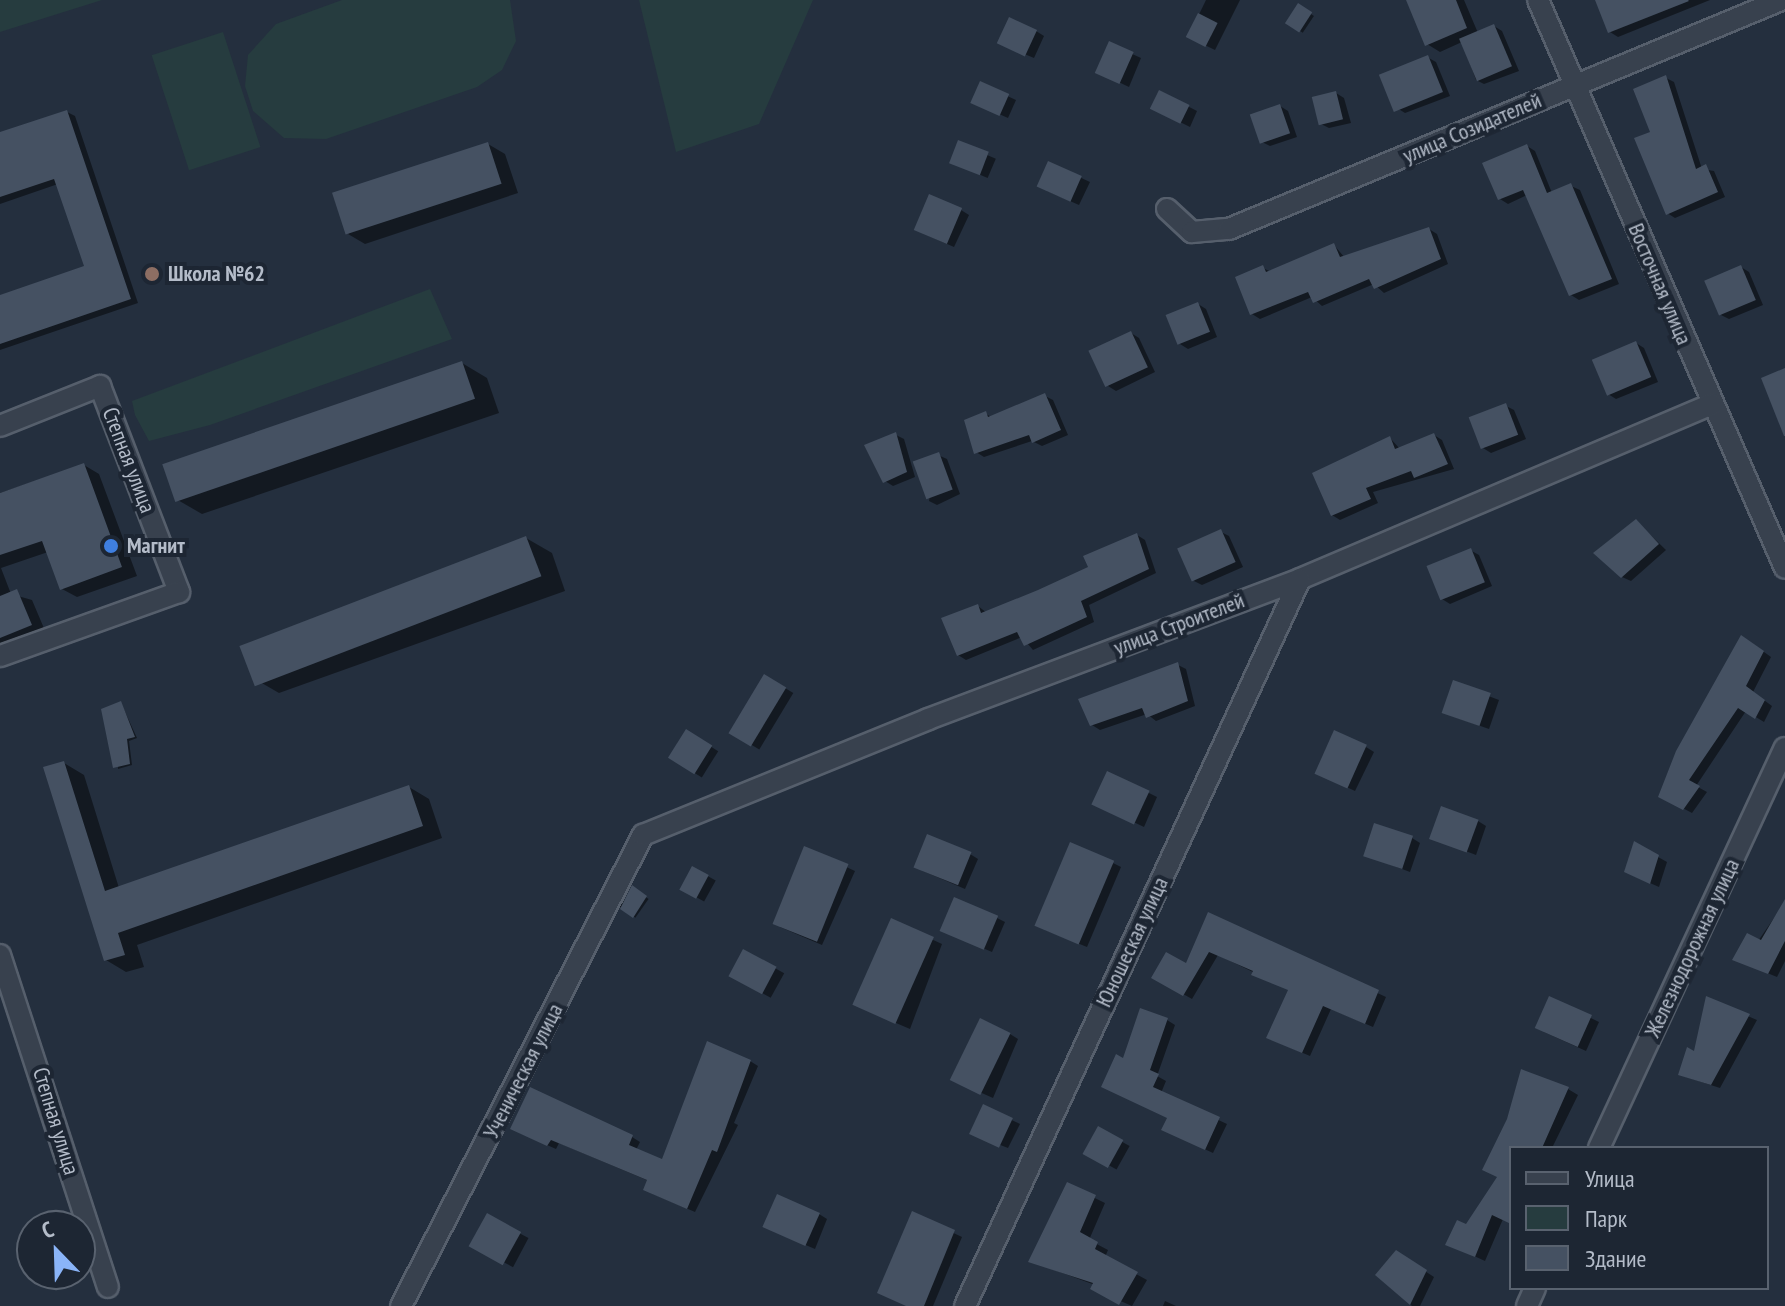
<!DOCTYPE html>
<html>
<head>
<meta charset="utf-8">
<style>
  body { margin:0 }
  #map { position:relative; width:1785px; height:1306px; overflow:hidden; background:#242f3e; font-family:"PT Sans Narrow",sans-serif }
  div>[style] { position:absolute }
  .green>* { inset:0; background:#263c3f; transform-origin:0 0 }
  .shadow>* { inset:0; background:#0007; transform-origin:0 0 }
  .building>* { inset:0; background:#455162; transform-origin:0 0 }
  .roads { filter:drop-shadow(2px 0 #565f6c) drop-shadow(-2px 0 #565f6c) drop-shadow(0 2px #565f6c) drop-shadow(0 -2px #565f6c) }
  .street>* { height:20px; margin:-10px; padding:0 10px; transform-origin:10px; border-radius:10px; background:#38414e }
  .dots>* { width:22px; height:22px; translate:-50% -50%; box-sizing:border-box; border:4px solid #1d2633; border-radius:50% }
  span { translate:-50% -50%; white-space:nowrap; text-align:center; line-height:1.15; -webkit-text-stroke:8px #1d2633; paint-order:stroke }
  .street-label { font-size:22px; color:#b4bcc9 }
  .poi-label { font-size:22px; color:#b4bcc9; font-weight:700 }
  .left { translate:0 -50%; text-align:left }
  .legend { position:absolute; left:1509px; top:1146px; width:260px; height:144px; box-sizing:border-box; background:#1d2633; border:2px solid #59626f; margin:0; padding:10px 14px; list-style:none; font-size:24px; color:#b4bcc9 }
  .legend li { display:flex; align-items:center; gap:16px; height:40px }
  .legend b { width:40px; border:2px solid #59626f }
  .north { position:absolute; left:16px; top:1210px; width:80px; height:80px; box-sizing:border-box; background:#1d2633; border:2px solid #59626f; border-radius:50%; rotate:337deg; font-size:22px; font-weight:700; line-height:32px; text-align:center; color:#b4bcc9 }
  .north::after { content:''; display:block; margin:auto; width:28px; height:36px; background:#8ab4f8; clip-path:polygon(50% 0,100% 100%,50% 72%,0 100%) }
</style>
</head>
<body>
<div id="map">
  <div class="green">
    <i style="clip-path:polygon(0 0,102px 0,0 32px)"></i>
    <i style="clip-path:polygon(342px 0,510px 0,516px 41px,502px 70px,477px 87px,326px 139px,284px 138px,253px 111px,245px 86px,248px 55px,276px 24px)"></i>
    <i style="clip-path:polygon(639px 0,813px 0,759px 124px,676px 152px)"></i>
    <i style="left:223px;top:32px;width:121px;height:75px;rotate:72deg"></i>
    <i style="clip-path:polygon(430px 289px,452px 339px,210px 425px,149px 441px,135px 415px,132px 401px)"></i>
  </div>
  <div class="shadow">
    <i style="clip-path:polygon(1206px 0,1240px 0,1215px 50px,1188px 37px)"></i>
    <i style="clip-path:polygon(1409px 0,1464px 0,1478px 33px,1494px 26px,1502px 31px,1519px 71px,1484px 84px,1476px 80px,1462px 42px,1440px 52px,1427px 44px)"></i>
    <i style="clip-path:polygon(1597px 0,1710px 0,1618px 37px,1610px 32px)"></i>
    <i style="left:1299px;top:6px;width:18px;height:20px;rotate:34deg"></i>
    <i style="clip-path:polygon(1036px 31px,1044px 36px,1034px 58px,1008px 47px)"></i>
    <i style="clip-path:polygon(1110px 44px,1141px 58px,1129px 87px,1106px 76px)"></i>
    <i style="clip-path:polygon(1427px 57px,1436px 62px,1450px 96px,1405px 113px,1397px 108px)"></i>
    <i style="clip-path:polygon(1666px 78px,1674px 82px,1702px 169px,1714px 171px,1725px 197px,1675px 218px,1667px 213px,1653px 133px)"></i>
    <i style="clip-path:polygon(981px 84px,1016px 100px,1008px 118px,981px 106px)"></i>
    <i style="clip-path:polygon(1160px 92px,1197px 111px,1190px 127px,1160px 112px)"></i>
    <i style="clip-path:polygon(1336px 93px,1344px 98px,1351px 123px,1329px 128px,1321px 124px)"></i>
    <i style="clip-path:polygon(1280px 106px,1288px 111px,1297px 137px,1270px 146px,1262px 142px)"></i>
    <i style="clip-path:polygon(67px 112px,75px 116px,138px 303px,0 350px,0 297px,86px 268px,58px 184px,0 204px,0 134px)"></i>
    <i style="left:959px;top:143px;width:40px;height:21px;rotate:23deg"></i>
    <i style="clip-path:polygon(488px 144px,505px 154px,518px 193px,365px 244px,348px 234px)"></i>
    <i style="clip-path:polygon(1527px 146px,1535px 151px,1552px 193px,1571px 186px,1580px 190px,1619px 284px,1579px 300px,1571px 295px,1527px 195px,1508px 204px,1500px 199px)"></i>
    <i style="clip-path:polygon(1049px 163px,1090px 182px,1079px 205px,1047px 191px)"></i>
    <i style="clip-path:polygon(961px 210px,969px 215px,954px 247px,924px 234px)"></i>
    <i style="clip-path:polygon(1429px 229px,1437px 234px,1448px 264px,1384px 293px,1374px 284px,1322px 306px,1312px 297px,1260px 319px,1252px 314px,1263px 268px,1271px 272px,1334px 245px,1345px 258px)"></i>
    <i style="clip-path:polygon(1741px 267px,1749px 272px,1763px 305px,1729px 319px,1721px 315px)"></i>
    <i style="clip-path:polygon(1198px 304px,1206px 309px,1217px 337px,1188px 349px,1180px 344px)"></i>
    <i style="clip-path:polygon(1131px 333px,1139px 338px,1155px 372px,1116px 391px,1108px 386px)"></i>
    <i style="clip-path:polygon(1636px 343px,1644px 348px,1658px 382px,1616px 399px,1608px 394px)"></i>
    <i style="clip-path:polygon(462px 363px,487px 378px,499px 413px,202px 514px,176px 499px)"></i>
    <i style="clip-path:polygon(1045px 396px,1053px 400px,1068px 435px,1042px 446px,1032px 441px,984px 457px,976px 452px,986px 414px,993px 418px)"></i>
    <i style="clip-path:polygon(1506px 406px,1514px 410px,1526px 439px,1491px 453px,1483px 448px)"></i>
    <i style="clip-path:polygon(896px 435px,904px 439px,915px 477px,893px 486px,885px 481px)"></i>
    <i style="clip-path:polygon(1434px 435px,1442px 440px,1454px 469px,1373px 492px,1378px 503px,1340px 520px,1332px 515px,1390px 438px,1400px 449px)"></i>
    <i style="clip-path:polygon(938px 455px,947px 459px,960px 494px,937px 505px,929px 501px)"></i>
    <i style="clip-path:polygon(84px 465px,99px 474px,137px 576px,77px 597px,62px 589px,48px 552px,1px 568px,11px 594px,32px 600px,46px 633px,9px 648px,0 643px,0 493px)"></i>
    <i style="clip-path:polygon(1636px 521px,1666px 550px,1631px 581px,1622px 577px)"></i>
    <i style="clip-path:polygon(1221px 532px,1229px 536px,1243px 567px,1202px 585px,1194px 581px)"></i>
    <i style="clip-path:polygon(1137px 535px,1145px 540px,1156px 573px,1089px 605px,1094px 622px,1033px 650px,1022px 637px,966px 660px,958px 655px,978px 606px,987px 613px,1091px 568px)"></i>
    <i style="clip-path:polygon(526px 538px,552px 553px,565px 591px,279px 693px,253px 678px)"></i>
    <i style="clip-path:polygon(1470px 550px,1479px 555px,1492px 586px,1450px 604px,1442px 599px)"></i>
    <i style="clip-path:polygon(1750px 642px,1771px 657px,1753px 692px,1772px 706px,1764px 722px,1746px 711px,1696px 786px,1707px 792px,1692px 813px,1660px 796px)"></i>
    <i style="clip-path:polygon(1178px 665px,1186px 669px,1195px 706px,1156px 721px,1147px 714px,1100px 730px,1092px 725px,1081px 700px)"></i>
    <i style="left:765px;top:676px;width:33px;height:66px;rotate:31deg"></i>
    <i style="clip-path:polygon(1454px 683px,1499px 700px,1489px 729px,1452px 716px)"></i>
    <i style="clip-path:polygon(121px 703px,137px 738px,129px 741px,132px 765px,118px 769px)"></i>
    <i style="left:686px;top:731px;width:38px;height:31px;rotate:32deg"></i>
    <i style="clip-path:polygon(1366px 747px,1374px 752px,1355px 791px,1325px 777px)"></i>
    <i style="clip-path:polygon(64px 763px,84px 775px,119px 888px,409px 787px,429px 799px,442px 838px,137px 945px,144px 967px,126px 972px,106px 960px)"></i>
    <i style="clip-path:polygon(1149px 793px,1157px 797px,1144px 827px,1102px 807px)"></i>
    <i style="clip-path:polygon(1478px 821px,1486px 826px,1476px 855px,1432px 838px)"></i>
    <i style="clip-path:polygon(1412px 838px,1420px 843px,1410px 872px,1365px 855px)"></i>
    <i style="clip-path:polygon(1635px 844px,1667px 862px,1659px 887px,1634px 876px)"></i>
    <i style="clip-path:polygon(805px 848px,855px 871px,822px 945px,780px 927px)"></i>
    <i style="clip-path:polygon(970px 854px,978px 859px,965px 889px,923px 871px)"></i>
    <i style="clip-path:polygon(1113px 863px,1121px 867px,1087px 947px,1045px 930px)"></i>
    <i style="left:693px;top:868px;width:26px;height:24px;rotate:29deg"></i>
    <i style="left:633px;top:888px;width:19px;height:23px;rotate:35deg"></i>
    <i style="clip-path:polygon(1785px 902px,1785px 961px,1777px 977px,1743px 963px)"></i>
    <i style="clip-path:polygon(1209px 915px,1386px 997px,1373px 1027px,1331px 1009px,1310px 1056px,1277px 1042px,1290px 990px,1218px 955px,1192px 999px,1153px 977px,1186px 966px)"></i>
    <i style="clip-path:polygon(997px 918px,1005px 922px,992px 952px,950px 934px)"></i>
    <i style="clip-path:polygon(892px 921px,942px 944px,910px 1029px,868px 1011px)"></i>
    <i style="left:744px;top:951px;width:46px;height:28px;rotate:29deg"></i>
    <i style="clip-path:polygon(1550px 998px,1599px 1022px,1586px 1051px,1544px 1032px)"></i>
    <i style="clip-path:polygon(1708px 999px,1757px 1020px,1720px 1088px,1680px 1075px,1696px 1054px)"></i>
    <i style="clip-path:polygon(1167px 1020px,1175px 1025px,1157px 1076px,1166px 1081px,1161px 1093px,1227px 1124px,1213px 1153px,1172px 1134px,1169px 1118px,1124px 1060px)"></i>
    <i style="clip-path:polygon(1010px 1034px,1018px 1039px,993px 1098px,966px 1086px)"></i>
    <i style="clip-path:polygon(750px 1061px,758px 1066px,734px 1123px,738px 1125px,695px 1212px,653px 1194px,649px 1181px,559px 1143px,556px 1149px,520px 1133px,632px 1137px,640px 1142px,636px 1150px,663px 1161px)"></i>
    <i style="clip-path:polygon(1568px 1089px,1578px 1095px,1552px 1148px,1511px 1148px,1511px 1223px,1503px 1219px,1485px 1261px,1448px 1244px,1467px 1226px,1499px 1177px,1484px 1169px)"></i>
    <i style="clip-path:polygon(984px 1107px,1020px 1124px,1008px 1148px,980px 1137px)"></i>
    <i style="left:1099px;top:1129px;width:35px;height:27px;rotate:29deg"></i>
    <i style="clip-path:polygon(1068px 1185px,1105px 1203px,1089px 1240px,1108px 1250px,1105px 1257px,1147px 1280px,1132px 1306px,1093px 1289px,1095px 1285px,1030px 1261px)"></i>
    <i style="clip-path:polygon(819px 1214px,827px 1219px,815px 1249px,773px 1231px)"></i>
    <i style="clip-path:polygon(913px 1214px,962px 1237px,933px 1306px,908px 1306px)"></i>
    <i style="left:487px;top:1216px;width:47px;height:33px;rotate:28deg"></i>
    <i style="clip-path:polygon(1397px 1253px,1434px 1277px,1420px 1306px,1412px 1306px,1378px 1275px)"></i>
    <i style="clip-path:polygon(1165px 1301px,1176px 1306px,1163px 1306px)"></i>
  </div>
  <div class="building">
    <i style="clip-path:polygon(1406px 0,1456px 0,1467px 28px,1425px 46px)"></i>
    <i style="clip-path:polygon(1595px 0,1688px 0,1689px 1px,1608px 33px)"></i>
    <i style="left:1298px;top:3px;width:17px;height:24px;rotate:33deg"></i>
    <i style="left:1198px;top:13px;width:22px;height:27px;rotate:27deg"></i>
    <i style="left:1009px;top:17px;width:31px;height:29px;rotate:25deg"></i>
    <i style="left:1494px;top:24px;width:46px;height:38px;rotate:67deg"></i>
    <i style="left:1109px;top:41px;width:27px;height:35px;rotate:24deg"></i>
    <i style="left:1428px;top:55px;width:40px;height:53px;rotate:68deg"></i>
    <i style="clip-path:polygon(1666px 75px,1696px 169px,1706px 164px,1718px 192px,1666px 215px,1634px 138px,1650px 132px,1633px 89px)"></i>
    <i style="left:980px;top:81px;width:32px;height:24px;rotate:24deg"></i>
    <i style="left:1159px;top:90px;width:34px;height:21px;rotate:26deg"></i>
    <i style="left:1336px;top:91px;width:29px;height:25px;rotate:76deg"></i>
    <i style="left:1280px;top:104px;width:31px;height:32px;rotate:71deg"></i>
    <i style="clip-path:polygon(67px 110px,131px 299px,0 344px,0 295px,84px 266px,54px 179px,0 197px,0 132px)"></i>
    <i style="left:958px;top:140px;width:33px;height:25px;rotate:21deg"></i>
    <i style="left:488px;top:142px;width:44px;height:164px;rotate:72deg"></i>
    <i style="clip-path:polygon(1527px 144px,1547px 193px,1571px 183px,1612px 279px,1569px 296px,1523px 190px,1498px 200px,1482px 163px)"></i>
    <i style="left:1048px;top:161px;width:37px;height:28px;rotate:24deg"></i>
    <i style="left:929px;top:194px;width:36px;height:39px;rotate:23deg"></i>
    <i style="clip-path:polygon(1429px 227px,1441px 259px,1374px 289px,1369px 279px,1313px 303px,1308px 292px,1250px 315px,1235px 277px,1263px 265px,1266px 272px,1334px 243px,1340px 257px)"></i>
    <i style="left:1741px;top:265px;width:38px;height:40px;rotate:67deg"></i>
    <i style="left:1198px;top:302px;width:32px;height:35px;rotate:68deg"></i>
    <i style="left:1131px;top:331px;width:40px;height:47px;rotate:65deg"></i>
    <i style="left:1636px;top:341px;width:39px;height:48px;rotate:67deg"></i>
    <i style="left:462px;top:361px;width:40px;height:317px;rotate:71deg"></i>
    <i style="clip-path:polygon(1785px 368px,1785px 436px,1784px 436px,1761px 378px)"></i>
    <i style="clip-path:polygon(1045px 393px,1061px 430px,1032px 443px,1029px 435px,974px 454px,964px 420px,986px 411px,988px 417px)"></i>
    <i style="left:1506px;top:403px;width:34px;height:40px;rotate:69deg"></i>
    <i style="clip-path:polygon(896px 432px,907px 472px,883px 483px,864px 445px)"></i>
    <i style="clip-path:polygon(1434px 433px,1448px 464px,1414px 478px,1411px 471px,1366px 488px,1371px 499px,1331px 516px,1312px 473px,1390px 436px,1395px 449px)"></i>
    <i style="left:939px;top:452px;width:40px;height:28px;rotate:70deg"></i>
    <i style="clip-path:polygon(84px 463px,122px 567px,60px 590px,42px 541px,0 555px,0 493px)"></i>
    <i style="clip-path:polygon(1636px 519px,1659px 544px,1621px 578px,1593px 553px)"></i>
    <i style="left:1221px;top:529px;width:36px;height:48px;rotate:66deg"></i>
    <i style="clip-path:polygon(1137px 533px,1149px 569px,1081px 601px,1087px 617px,1024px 646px,1017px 632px,957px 656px,941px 618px,978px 604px,981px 613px,1038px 590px,1088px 567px,1083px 556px)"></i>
    <i style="left:526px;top:536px;width:43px;height:307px;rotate:69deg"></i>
    <i style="left:1471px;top:548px;width:37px;height:48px;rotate:68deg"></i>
    <i style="clip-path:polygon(17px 589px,32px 625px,0 638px,0 596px)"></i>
    <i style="clip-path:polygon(1741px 635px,1764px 651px,1746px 686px,1765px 700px,1755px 719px,1738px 708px,1689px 780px,1700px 786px,1683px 810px,1658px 797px,1676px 751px)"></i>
    <i style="clip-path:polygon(1178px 662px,1188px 701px,1146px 718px,1142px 708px,1090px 726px,1078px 699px)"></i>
    <i style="left:764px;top:674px;width:26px;height:69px;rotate:31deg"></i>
    <i style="left:1453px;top:680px;width:40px;height:35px;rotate:19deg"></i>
    <i style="clip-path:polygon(121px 701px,135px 737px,127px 739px,130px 764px,113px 768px,101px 709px)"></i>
    <i style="left:686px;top:729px;width:31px;height:34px;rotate:32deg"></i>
    <i style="left:1334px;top:730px;width:36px;height:48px;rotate:24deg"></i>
    <i style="clip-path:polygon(64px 761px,105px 891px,409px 785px,423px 826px,118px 933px,125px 955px,104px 961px,43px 767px)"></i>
    <i style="left:1107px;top:771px;width:47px;height:37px;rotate:25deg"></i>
    <i style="left:1441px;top:806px;width:40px;height:35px;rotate:20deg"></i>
    <i style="left:1374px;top:823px;width:41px;height:35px;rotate:18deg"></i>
    <i style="left:927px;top:834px;width:48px;height:36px;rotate:22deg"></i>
    <i style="clip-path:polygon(1634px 841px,1659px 855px,1650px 884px,1624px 872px)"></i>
    <i style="left:1070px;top:842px;width:48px;height:91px;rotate:23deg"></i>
    <i style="left:804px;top:846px;width:48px;height:84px;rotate:22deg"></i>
    <i style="left:692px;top:866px;width:19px;height:27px;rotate:28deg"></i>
    <i style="clip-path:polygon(632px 885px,647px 896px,633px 918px,620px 909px)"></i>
    <i style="left:954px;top:897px;width:48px;height:37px;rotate:23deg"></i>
    <i style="clip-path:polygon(1785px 899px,1785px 941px,1768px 974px,1732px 960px,1747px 933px,1761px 940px)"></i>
    <i style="clip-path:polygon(1208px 912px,1379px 990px,1365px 1024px,1323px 1006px,1302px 1053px,1266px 1038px,1288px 990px,1251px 975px,1253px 971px,1209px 952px,1183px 996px,1151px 978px,1166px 952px,1186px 963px)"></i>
    <i style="left:891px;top:918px;width:47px;height:95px;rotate:24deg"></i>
    <i style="left:743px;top:949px;width:38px;height:31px;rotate:28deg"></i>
    <i style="left:1549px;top:996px;width:47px;height:35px;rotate:24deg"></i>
    <i style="clip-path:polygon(1706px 996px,1750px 1014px,1711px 1085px,1678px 1075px,1687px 1047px,1694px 1051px)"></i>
    <i style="clip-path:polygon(1140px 1008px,1168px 1018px,1150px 1070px,1159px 1074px,1153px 1087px,1220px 1117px,1205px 1150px,1161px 1130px,1167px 1118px,1101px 1087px,1116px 1054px,1123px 1058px)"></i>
    <i style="left:980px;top:1018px;width:34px;height:69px;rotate:26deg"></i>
    <i style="clip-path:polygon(707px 1041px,751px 1060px,717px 1152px,712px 1150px,687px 1209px,643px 1190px,647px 1180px,551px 1140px,547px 1146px,510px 1129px,530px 1087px,633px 1135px,629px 1145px,662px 1159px)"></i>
    <i style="clip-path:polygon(1521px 1069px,1569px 1087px,1542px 1148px,1511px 1148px,1511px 1224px,1492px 1215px,1475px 1257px,1445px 1245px,1457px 1220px,1466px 1224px,1497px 1177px,1482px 1170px,1507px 1119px)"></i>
    <i style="left:983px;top:1104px;width:33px;height:33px;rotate:25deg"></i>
    <i style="left:1098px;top:1126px;width:29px;height:32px;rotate:29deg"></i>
    <i style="clip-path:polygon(1067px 1182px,1096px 1195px,1080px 1232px,1098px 1242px,1095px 1249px,1138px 1272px,1119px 1305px,1090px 1289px,1093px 1283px,1028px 1262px)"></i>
    <i style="left:777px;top:1194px;width:47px;height:36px;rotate:24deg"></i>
    <i style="clip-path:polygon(912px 1211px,955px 1230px,924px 1306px,906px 1306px,877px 1293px)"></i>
    <i style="left:487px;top:1213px;width:39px;height:38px;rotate:29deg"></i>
    <i style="clip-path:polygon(1396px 1250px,1427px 1270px,1410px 1305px,1375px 1275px)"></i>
  </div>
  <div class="roads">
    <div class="street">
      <i style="left:1538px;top:0;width:619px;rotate:66.5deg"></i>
      <i style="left:1167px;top:209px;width:34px;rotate:43deg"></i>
      <i style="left:1192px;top:232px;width:37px;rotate:-5deg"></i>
      <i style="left:1229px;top:229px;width:598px;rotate:-22.53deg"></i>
      <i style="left:0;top:426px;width:108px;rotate:-21.8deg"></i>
      <i style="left:100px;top:386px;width:221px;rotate:69deg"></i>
      <i style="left:179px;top:592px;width:190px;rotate:160.3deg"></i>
      <i style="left:0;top:955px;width:349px;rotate:72deg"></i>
      <i style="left:1599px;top:1148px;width:441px;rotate:-65.1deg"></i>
      <i style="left:401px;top:1306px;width:530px;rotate:-62.81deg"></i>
      <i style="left:643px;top:835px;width:308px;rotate:-22.1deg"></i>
      <i style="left:928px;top:719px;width:397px;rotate:-20.6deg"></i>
      <i style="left:1300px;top:579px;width:448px;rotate:-23deg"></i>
      <i style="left:965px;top:1306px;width:800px;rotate:-65.26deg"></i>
      <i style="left:1527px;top:1306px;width:20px;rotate:-66deg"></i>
    </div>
  </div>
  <div class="dots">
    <i style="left:152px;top:274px;background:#8d6e63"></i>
    <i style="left:111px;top:546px;background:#3f7fe0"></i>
  </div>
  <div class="street-label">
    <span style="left:1472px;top:128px;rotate:-23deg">улица Созидателей</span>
    <span style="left:1660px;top:284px;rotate:67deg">Восточная улица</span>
    <span style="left:129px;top:460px;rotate:69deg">Степная улица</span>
    <span style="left:1179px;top:624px;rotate:-21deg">улица Строителей</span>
    <span style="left:1132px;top:942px;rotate:-65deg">Юношеская улица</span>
    <span style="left:1692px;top:948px;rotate:-65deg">Железнодорожная улица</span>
    <span style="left:523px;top:1071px;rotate:-63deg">Ученическая улица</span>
    <span style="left:56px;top:1121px;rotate:73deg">Степная улица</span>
  </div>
  <div class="poi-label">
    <span class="left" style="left:168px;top:274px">Школа №62</span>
    <span class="left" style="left:127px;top:546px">Магнит</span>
  </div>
  <ul class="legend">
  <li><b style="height:10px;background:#38414e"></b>Улица</li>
  <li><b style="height:22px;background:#263c3f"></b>Парк</li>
  <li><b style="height:22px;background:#455162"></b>Здание</li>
  </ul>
  <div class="north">С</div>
</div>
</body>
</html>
